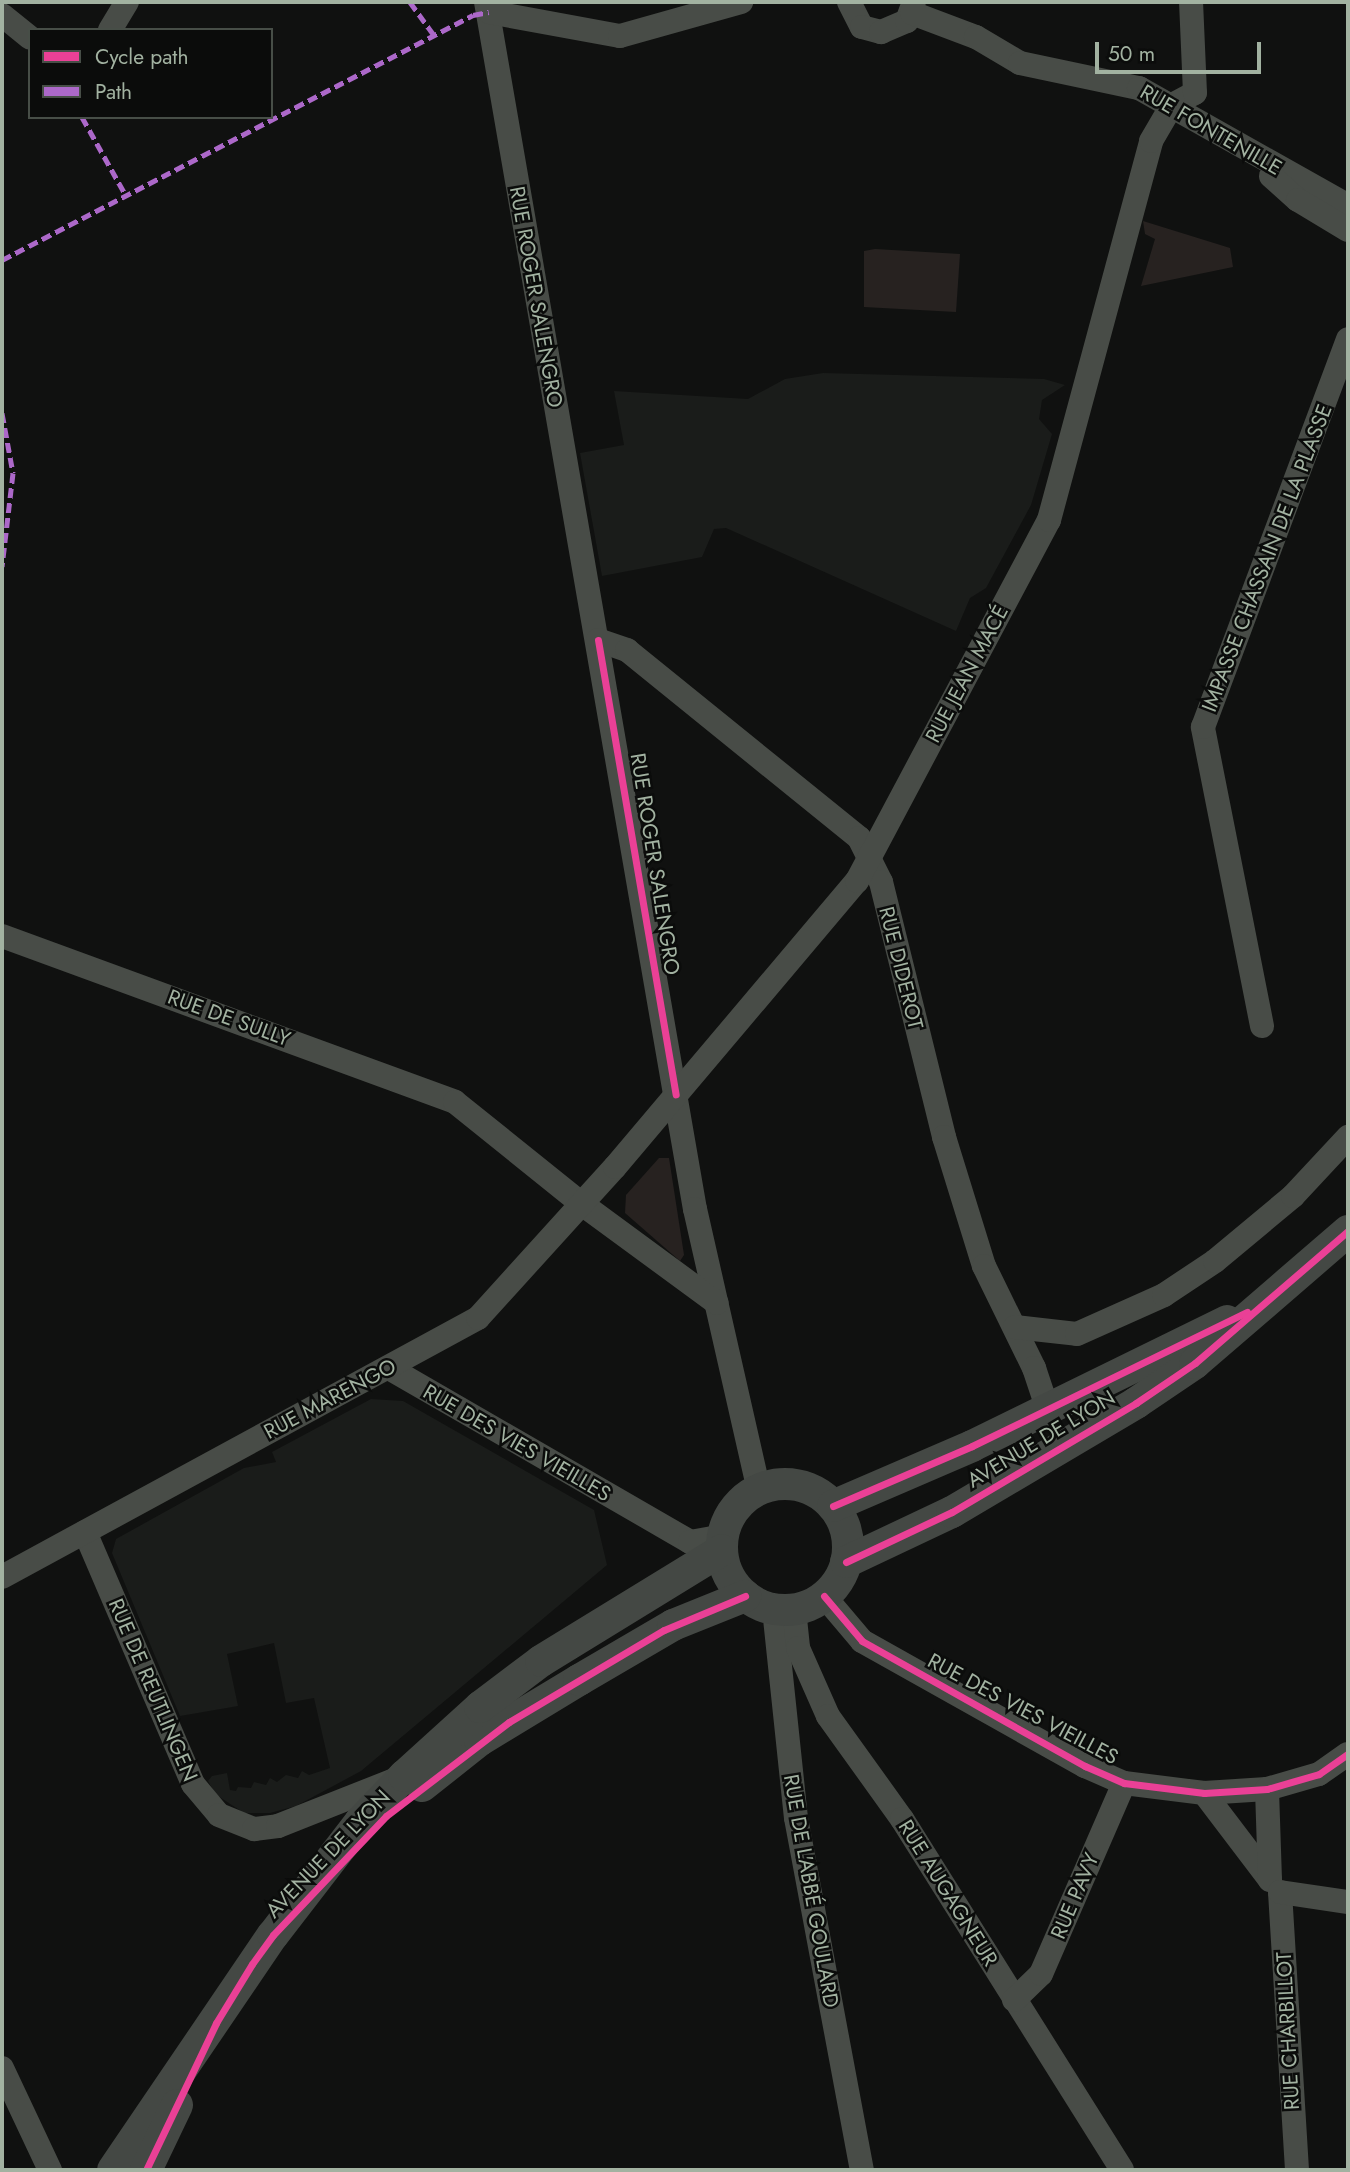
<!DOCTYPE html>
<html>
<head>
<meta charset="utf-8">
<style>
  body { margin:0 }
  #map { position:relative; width:1350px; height:2172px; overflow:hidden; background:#101110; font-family:Jost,sans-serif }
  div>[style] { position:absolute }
  .built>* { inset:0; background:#1a1c1a }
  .green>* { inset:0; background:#272220 }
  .minor>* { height:24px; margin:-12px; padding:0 12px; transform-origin:12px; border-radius:12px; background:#484c47 }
  .major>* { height:32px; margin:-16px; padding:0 16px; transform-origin:16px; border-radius:16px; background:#444844 }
  .major>.ring { margin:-16px; padding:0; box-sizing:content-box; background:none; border:32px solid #444844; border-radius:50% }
  .quiet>* { height:5px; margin-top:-2.5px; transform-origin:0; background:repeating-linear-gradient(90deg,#ac68c9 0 10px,transparent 0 15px) }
  .cycleway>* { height:7px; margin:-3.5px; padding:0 3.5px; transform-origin:3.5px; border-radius:3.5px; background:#ea4096 }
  span { translate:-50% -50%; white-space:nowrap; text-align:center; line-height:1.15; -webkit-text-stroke:5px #0b0c0b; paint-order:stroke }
  .street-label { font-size:21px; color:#a2b2a1 }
  .frame { position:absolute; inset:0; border:4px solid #a2b2a1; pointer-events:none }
  .legend { position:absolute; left:28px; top:28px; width:245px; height:91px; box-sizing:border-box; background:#0b0c0b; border:2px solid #474e47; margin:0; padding:9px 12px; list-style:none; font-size:21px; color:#a2b2a1 }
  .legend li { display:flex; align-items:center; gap:14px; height:35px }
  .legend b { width:35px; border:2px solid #474e47 }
  .scale { position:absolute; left:1095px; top:42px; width:166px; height:32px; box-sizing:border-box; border:4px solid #a2b2a1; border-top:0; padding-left:9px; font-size:21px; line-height:24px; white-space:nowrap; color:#a2b2a1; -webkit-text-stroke:5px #0b0c0b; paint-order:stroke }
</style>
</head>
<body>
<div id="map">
  <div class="built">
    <i style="clip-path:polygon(823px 373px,1044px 379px,1065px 385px,1042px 400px,1039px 419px,1052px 434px,1031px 505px,986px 588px,970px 598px,956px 631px,726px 528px,714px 529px,702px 557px,602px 576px,580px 453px,624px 445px,614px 391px,748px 399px,785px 379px)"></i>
    <i style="clip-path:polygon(371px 1399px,403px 1401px,594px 1510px,607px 1565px,361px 1771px,296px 1806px,270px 1813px,244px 1813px,215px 1794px,208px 1781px,212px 1776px,227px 1773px,230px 1790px,236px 1791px,238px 1787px,251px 1788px,254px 1782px,266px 1785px,270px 1778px,277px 1782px,286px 1775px,298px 1778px,302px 1771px,309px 1775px,330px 1768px,314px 1698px,286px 1703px,274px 1643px,227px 1654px,238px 1706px,180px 1716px,112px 1553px,116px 1539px,244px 1468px,276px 1462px,272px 1452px)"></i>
  </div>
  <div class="green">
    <i style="clip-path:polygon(1143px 221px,1230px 248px,1233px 267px,1141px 286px,1155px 239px,1145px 234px)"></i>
    <i style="clip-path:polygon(875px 249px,960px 254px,956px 312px,864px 307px,864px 251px)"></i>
    <i style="clip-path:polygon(659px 1158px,669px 1158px,684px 1255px,680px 1261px,625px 1213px,626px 1195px)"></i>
  </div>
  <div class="minor">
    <i style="left:486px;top:2px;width:1225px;rotate:80.18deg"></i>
    <i style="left:695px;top:1209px;width:288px;rotate:77.2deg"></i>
    <i style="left:849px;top:2px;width:28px;rotate:63deg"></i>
    <i style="left:862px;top:27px;width:20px;rotate:15deg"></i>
    <i style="left:881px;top:32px;width:28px;rotate:-23deg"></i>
    <i style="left:907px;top:21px;width:20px;rotate:-70deg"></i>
    <i style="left:489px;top:12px;width:133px;rotate:10.4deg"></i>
    <i style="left:620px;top:36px;width:126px;rotate:-15.7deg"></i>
    <i style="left:912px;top:13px;width:68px;rotate:20.6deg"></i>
    <i style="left:976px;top:37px;width:51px;rotate:30.6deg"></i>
    <i style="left:1020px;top:63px;width:122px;rotate:11.9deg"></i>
    <i style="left:1139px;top:88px;width:240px;rotate:29.4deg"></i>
    <i style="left:2px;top:15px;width:36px;rotate:39deg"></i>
    <i style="left:110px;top:30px;width:33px;rotate:-59deg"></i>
    <i style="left:1271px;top:176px;width:36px;rotate:42deg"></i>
    <i style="left:1298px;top:200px;width:58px;rotate:31deg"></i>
    <i style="left:598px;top:640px;width:31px;rotate:19deg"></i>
    <i style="left:627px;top:650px;width:299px;rotate:39deg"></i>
    <i style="left:859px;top:838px;width:49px;rotate:63.4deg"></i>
    <i style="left:881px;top:882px;width:263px;rotate:76.1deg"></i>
    <i style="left:944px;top:1137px;width:135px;rotate:72.8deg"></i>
    <i style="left:984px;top:1266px;width:114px;rotate:63.9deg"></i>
    <i style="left:1034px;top:1368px;width:44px;rotate:71.6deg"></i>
    <i style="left:2px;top:936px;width:482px;rotate:20.1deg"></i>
    <i style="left:455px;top:1102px;width:163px;rotate:38.8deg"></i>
    <i style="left:582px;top:1204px;width:167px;rotate:36.3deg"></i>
    <i style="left:1262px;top:1026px;width:305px;rotate:-101.2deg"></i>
    <i style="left:1203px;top:727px;width:414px;rotate:-69.5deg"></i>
    <i style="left:1015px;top:1327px;width:62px;rotate:6.4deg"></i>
    <i style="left:1077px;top:1334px;width:95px;rotate:-24.1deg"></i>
    <i style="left:1164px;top:1295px;width:61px;rotate:-33.7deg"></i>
    <i style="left:1215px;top:1261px;width:102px;rotate:-39.8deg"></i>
    <i style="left:1293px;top:1196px;width:81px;rotate:-47deg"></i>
    <i style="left:389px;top:1368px;width:348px;rotate:30deg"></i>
    <i style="left:690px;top:1542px;width:34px;rotate:-10deg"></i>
    <i style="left:85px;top:1532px;width:274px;rotate:66.8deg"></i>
    <i style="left:193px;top:1784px;width:40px;rotate:50deg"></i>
    <i style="left:219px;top:1815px;width:38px;rotate:22deg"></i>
    <i style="left:254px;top:1829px;width:24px;rotate:-7deg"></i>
    <i style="left:278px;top:1826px;width:128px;rotate:-21.6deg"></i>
    <i style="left:2px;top:1577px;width:542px;rotate:-28.55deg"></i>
    <i style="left:478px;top:1318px;width:204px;rotate:-47.8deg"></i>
    <i style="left:615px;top:1167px;width:375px;rotate:-49.8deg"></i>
    <i style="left:857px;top:881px;width:409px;rotate:-62deg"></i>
    <i style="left:1049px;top:520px;width:392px;rotate:-74.9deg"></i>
    <i style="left:1151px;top:141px;width:42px;rotate:-59.7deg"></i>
    <i style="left:1172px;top:105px;width:26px;rotate:-28deg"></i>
    <i style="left:1195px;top:93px;width:91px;rotate:-92.5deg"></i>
    <i style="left:824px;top:1596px;width:59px;rotate:49.8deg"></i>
    <i style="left:862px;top:1641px;width:256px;rotate:29.3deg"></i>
    <i style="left:1085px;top:1766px;width:43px;rotate:23.6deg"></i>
    <i style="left:1124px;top:1783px;width:81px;rotate:7.1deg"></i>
    <i style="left:1204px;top:1793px;width:63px;rotate:-3.6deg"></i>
    <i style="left:1267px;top:1789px;width:54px;rotate:-16.1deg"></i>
    <i style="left:1319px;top:1774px;width:35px;rotate:-35deg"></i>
    <i style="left:774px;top:1609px;width:210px;rotate:84deg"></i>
    <i style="left:796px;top:1818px;width:358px;rotate:79.4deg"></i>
    <i style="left:794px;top:1609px;width:39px;rotate:84deg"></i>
    <i style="left:798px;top:1648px;width:74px;rotate:66.2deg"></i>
    <i style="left:828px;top:1716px;width:127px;rotate:54.3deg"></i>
    <i style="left:902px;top:1819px;width:414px;rotate:57.9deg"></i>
    <i style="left:1204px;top:1793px;width:109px;rotate:52.8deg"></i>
    <i style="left:1270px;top:1880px;width:91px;rotate:-91.9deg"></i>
    <i style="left:1280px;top:1892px;width:279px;rotate:86.5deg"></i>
    <i style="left:1280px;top:1892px;width:69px;rotate:8.4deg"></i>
    <i style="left:1014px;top:2000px;width:37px;rotate:-44deg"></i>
    <i style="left:1041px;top:1974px;width:208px;rotate:-66.5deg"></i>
    <i style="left:2px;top:2068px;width:113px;rotate:64.8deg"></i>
  </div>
  <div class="major">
    <i class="ring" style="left:722px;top:1484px;width:94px;height:94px"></i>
    <i style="left:833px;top:1506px;width:151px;rotate:-23.3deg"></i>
    <i style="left:972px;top:1446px;width:284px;rotate:-26.1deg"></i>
    <i style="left:846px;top:1562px;width:117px;rotate:-25.3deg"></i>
    <i style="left:952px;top:1512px;width:214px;rotate:-30.6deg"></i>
    <i style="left:1136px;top:1403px;width:71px;rotate:-34.1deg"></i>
    <i style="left:1195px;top:1363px;width:202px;rotate:-40.8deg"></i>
    <i style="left:422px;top:1786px;width:74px;rotate:-38.4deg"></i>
    <i style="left:480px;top:1740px;width:116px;rotate:-31.2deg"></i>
    <i style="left:579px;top:1680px;width:109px;rotate:-30.3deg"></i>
    <i style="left:673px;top:1625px;width:78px;rotate:-21.9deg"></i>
    <i style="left:113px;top:2170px;width:284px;rotate:-55.8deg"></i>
    <i style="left:273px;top:1935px;width:143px;rotate:-52.4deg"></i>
    <i style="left:360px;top:1822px;width:64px;rotate:-46.3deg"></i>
    <i style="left:404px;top:1776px;width:103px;rotate:-42.2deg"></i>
    <i style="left:480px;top:1707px;width:76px;rotate:-37deg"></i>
    <i style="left:541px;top:1661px;width:212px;rotate:-31.5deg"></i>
    <i style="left:146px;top:2170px;width:72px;rotate:-64.5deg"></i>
  </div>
  <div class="quiet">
    <i style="left:410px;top:2px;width:41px;rotate:54deg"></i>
    <i style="left:82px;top:117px;width:86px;rotate:60.8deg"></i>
    <i style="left:2px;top:260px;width:531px;rotate:-27.48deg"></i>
    <i style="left:473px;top:15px;width:16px;rotate:-11deg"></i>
    <i style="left:2px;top:413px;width:61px;rotate:79.6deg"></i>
    <i style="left:13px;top:473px;width:94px;rotate:96.7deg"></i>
  </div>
  <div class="cycleway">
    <i style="left:598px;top:640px;width:461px;rotate:80.3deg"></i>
    <i style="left:833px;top:1506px;width:151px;rotate:-23.3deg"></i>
    <i style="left:972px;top:1446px;width:306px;rotate:-26deg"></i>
    <i style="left:846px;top:1562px;width:117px;rotate:-25.3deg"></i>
    <i style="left:952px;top:1512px;width:214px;rotate:-30.6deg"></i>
    <i style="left:1136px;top:1403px;width:71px;rotate:-34.1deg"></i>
    <i style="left:1195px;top:1363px;width:202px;rotate:-40.8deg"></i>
    <i style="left:824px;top:1596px;width:59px;rotate:49.8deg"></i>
    <i style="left:862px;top:1641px;width:256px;rotate:29.3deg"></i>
    <i style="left:1085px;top:1766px;width:43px;rotate:23.6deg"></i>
    <i style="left:1124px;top:1783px;width:81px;rotate:7.1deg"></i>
    <i style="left:1204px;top:1793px;width:63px;rotate:-3.6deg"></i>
    <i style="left:1267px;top:1789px;width:54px;rotate:-16.1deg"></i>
    <i style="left:1319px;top:1774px;width:35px;rotate:-35deg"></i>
    <i style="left:146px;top:2170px;width:163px;rotate:-64.5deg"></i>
    <i style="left:216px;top:2023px;width:69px;rotate:-58.6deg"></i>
    <i style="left:252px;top:1964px;width:36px;rotate:-54deg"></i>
    <i style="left:273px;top:1935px;width:164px;rotate:-46.5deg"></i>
    <i style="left:386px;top:1816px;width:155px;rotate:-37.4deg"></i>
    <i style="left:509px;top:1722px;width:180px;rotate:-30.7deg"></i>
    <i style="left:664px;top:1630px;width:88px;rotate:-22.8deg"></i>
  </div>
  <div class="street-label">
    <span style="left:1211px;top:130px;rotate:30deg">RUE FONTENILLE</span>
    <span style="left:536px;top:297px;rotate:80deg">RUE ROGER SALENGRO</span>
    <span style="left:1267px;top:558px;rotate:-69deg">IMPASSE CHASSAIN DE LA PLASSE</span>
    <span style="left:967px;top:674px;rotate:-62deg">RUE JEAN MACÉ</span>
    <span style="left:655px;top:864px;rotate:81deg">RUE ROGER SALENGRO</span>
    <span style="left:901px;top:968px;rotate:76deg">RUE DIDEROT</span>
    <span style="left:229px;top:1018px;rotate:20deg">RUE DE SULLY</span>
    <span style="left:330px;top:1399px;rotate:-28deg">RUE MARENGO</span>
    <span style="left:1041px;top:1439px;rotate:-31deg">AVENUE DE LYON</span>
    <span style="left:517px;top:1443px;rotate:30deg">RUE DES VIES VIEILLES</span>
    <span style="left:153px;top:1690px;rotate:67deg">RUE DE REUTLINGEN</span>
    <span style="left:1023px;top:1709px;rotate:28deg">RUE DES VIES VIEILLES</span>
    <span style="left:328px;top:1854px;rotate:-46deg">AVENUE DE LYON</span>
    <span style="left:811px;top:1891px;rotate:80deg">RUE DE L'ABBÉ GOULARD</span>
    <span style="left:948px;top:1893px;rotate:58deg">RUE AUGAGNEUR</span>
    <span style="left:1075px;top:1896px;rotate:-67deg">RUE PAVY</span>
    <span style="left:1288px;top:2031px;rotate:-93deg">RUE CHARBILLOT</span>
  </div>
  <div class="frame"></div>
  <ul class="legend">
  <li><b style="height:9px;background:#ea4096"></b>Cycle path</li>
  <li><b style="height:9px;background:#ac68c9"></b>Path</li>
  </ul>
  <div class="scale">50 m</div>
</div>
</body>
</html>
